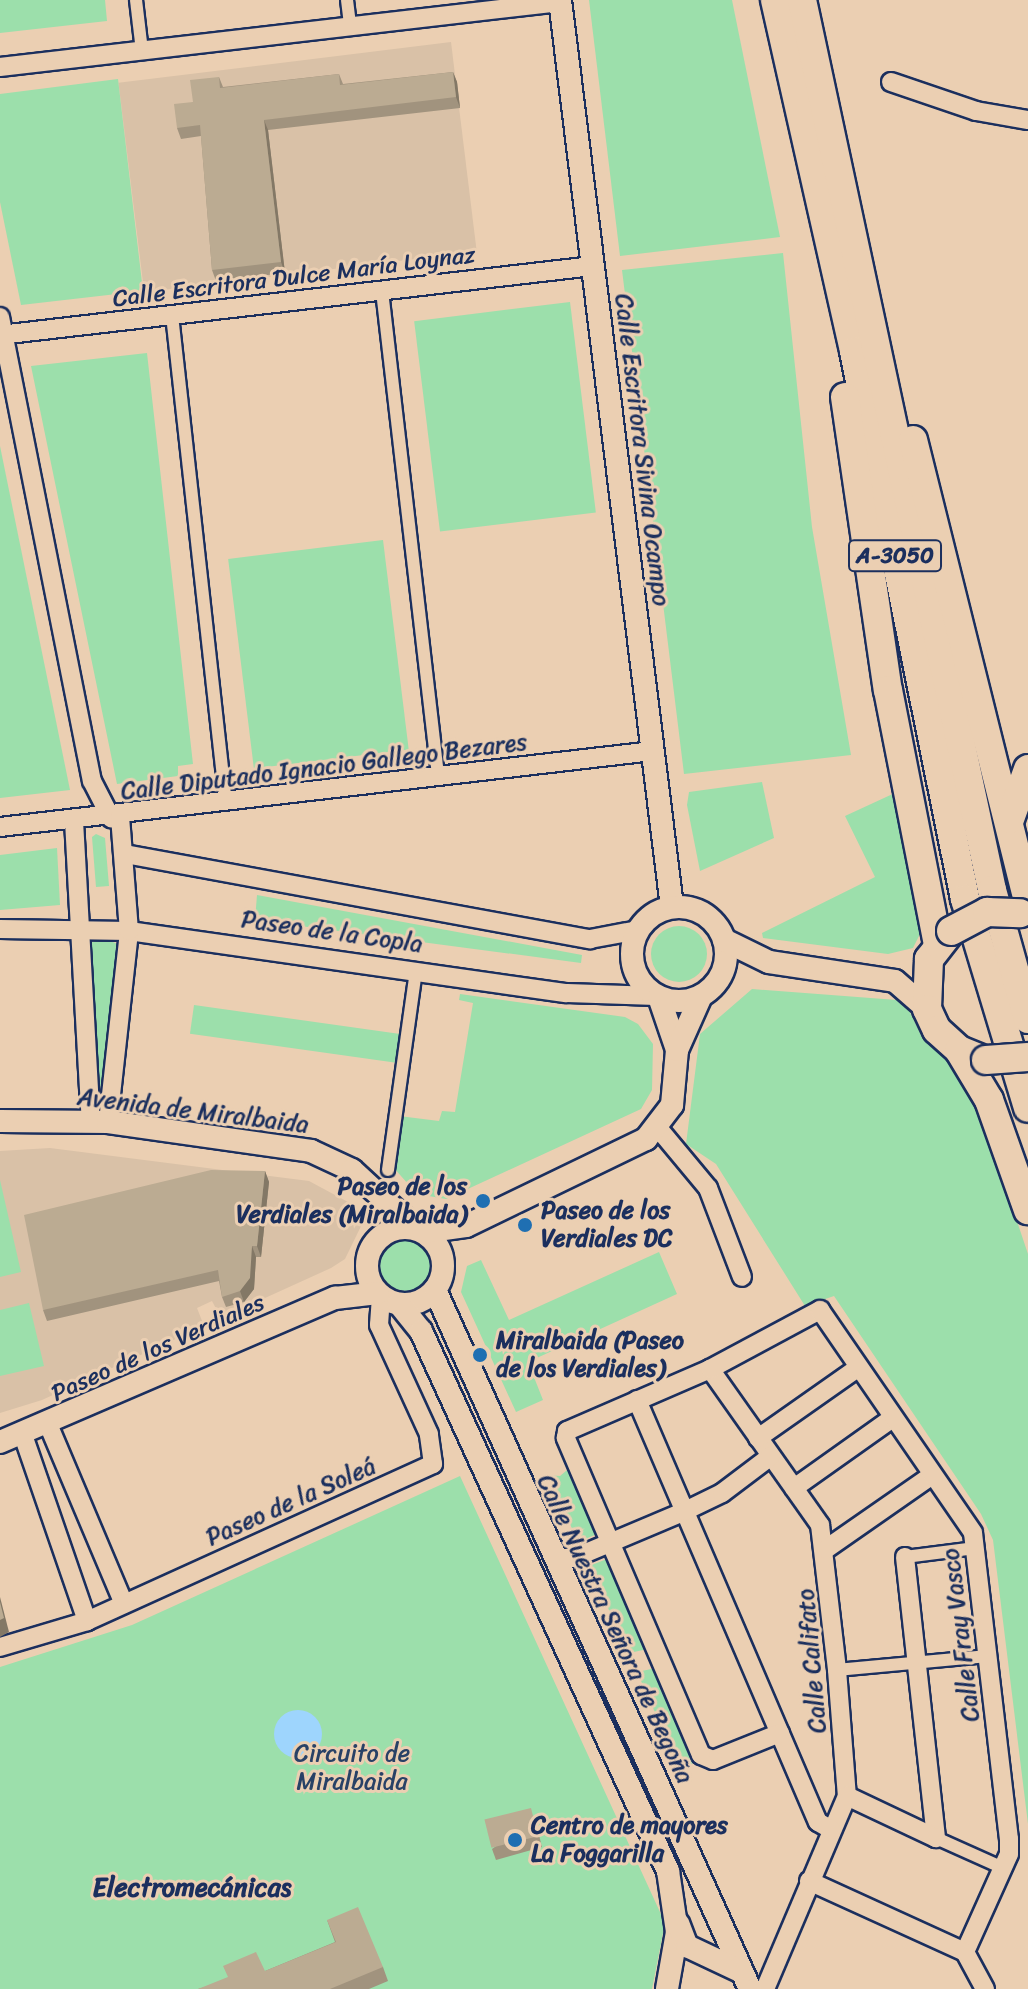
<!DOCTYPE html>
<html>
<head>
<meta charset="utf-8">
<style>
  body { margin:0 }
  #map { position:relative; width:1028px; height:1989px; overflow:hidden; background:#ebcfb2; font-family:Sriracha,sans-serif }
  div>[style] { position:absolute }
  .built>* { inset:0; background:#d9c1a7; transform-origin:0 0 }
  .green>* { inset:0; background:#9cdfab; transform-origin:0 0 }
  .round { border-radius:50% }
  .water>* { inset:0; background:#9ed5fd }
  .roads { filter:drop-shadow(2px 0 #1b2f5e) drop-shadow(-2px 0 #1b2f5e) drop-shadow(0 2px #1b2f5e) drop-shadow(0 -2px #1b2f5e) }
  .pedestrian>* { height:12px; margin:-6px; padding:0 6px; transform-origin:6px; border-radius:6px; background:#ebcfb2 }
  .minor>* { height:18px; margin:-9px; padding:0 9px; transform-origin:9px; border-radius:9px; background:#ebcfb2 }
  .tertiary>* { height:22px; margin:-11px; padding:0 11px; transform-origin:11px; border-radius:11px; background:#ebcfb2 }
  .tertiary>.ring { margin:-11px; padding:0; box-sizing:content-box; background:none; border:22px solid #ebcfb2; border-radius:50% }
  .primary>* { height:28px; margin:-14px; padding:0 14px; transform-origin:14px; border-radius:14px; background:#ebcfb2 }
  .trunk>* { height:28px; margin:-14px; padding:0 14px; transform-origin:14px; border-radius:14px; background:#ebcfb2 }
  .bridges { filter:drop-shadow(2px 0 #1b2f5e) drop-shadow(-2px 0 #1b2f5e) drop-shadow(0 2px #1b2f5e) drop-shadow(0 -2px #1b2f5e) }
  .primary-bridge>* { height:28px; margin:-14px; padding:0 14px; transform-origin:14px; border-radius:14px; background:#ebcfb2 }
  .wall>* { inset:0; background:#a1937e }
  .shaded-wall>* { inset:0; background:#837866 }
  .building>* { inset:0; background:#bbab92; transform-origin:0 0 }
  .dots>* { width:22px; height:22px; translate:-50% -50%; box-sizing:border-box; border:4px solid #ebcfb2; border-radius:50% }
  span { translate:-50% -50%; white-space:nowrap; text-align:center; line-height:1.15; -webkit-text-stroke:6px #ebcfb2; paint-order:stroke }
  .shield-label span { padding:2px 6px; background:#ebcfb2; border:2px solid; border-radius:6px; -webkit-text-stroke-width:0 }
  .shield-label { font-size:22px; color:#1b2f5e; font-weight:700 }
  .street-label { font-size:24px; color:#1b2f5e }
  .poi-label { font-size:24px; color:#1b2f5e; font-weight:700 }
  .right { translate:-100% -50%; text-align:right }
  .left { translate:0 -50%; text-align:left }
  .park-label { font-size:24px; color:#284166 }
  .neighbourhood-label { font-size:26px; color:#1b2f5e; font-weight:700 }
</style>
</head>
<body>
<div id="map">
  <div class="built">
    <i style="left:451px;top:42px;width:211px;height:335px;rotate:83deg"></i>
    <i style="clip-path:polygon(50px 1148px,309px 1181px,348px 1202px,363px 1222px,345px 1259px,331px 1268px,221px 1318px,212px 1301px,197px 1308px,204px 1326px,42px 1400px,0 1413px,0 1151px)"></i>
  </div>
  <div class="green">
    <i style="clip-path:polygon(0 0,105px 0,107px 21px,0 33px)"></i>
    <i style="clip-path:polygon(589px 0,732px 0,780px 237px,620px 256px)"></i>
    <i style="clip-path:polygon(118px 79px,143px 291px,21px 305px,0 202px,0 94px)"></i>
    <i style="clip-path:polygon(783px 253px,812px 527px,851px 755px,684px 774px,622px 270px)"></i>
    <i style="left:570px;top:302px;width:212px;height:157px;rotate:83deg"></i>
    <i style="clip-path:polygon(147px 353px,193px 764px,178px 766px,178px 776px,117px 784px,31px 366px)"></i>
    <i style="clip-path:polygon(0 446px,70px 790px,0 798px)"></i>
    <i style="left:383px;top:540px;width:211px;height:156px;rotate:83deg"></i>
    <i style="clip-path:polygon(762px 782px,774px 838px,700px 871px,687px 805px,689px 792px)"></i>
    <i style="clip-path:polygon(897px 792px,925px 924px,913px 948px,888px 954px,763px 938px,762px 933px,875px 877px,845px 816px)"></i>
    <i style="clip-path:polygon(96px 834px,105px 838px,109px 886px,96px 887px,92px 837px)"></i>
    <i style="clip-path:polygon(57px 848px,60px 905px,0 910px,0 855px)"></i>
    <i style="clip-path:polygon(257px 895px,582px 955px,581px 963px,255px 920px)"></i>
    <i class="round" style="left:651px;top:926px;width:56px;height:56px"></i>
    <i style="clip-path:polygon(106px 939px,122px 946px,99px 1097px,89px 943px)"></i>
    <i style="clip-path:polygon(752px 989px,897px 1000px,909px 1010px,923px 1039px,966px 1078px,975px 1096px,1028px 1254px,1028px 1824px,993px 1540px,981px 1514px,834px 1296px,805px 1306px,716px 1164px,686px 1144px,700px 1034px)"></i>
    <i style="clip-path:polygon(460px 994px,625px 1017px,638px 1024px,653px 1044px,652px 1090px,641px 1109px,446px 1199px,417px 1194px,393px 1167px,399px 1116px,439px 1121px,442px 1111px,455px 1112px,473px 1003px,459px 1000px)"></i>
    <i style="left:194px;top:1005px;width:210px;height:29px;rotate:8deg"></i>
    <i style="clip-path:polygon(0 1180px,21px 1272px,0 1277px)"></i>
    <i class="round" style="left:380px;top:1239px;width:52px;height:52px"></i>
    <i style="clip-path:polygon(659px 1252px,677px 1294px,528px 1362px,543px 1400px,516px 1412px,461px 1292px,467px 1266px,481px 1260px,509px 1320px)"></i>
    <i style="clip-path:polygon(29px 1303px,44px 1366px,0 1376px,0 1310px)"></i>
    <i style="clip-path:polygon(573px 1465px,602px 1532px,578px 1542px,548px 1475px,560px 1476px)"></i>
    <i style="clip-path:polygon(460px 1476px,665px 1923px,652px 1989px,0 1989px,0 1667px,132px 1625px)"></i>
    <i style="clip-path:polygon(612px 1557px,652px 1648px,634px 1652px,632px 1661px,589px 1566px)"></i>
    <i style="clip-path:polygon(656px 1668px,699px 1759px,681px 1771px,637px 1672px)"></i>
  </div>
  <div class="water">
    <i class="round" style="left:274px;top:1710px;width:48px;height:48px"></i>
  </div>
  <div class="roads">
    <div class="pedestrian">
      <i style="left:136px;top:0;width:51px;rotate:83.3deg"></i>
      <i style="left:347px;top:0;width:26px;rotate:83deg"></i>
      <i style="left:382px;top:291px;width:487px;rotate:83.4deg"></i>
      <i style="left:172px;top:315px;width:490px;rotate:83.7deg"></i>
      <i style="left:388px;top:1170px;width:202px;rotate:-82deg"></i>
      <i style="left:905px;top:1557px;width:71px;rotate:-7.3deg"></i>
      <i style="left:837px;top:1670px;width:151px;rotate:-5.3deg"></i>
      <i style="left:936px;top:1838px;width:73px;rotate:24.1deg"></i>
    </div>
    <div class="minor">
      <i style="left:0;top:67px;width:564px;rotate:-6.62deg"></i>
      <i style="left:891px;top:82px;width:90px;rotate:18.8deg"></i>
      <i style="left:976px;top:111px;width:53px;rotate:9.8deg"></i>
      <i style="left:0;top:317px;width:473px;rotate:78.8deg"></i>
      <i style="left:92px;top:781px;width:42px;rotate:62.8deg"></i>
      <i style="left:0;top:335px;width:597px;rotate:-6.64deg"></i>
      <i style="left:74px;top:821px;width:300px;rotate:86.8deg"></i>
      <i style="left:0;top:827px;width:657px;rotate:-6.64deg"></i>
      <i style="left:125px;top:854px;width:473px;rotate:10.4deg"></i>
      <i style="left:590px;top:939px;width:49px;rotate:-10.6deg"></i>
      <i style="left:0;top:929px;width:129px;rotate:0.9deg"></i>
      <i style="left:129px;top:931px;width:442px;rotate:8.1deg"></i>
      <i style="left:567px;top:993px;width:89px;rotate:1.9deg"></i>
      <i style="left:108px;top:1122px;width:192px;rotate:-83.7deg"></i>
      <i style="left:129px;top:931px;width:115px;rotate:-94.5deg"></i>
      <i style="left:658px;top:1128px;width:78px;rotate:50.2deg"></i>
      <i style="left:708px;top:1188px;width:95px;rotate:69.1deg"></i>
      <i style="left:710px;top:1369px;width:191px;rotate:54.8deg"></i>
      <i style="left:820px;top:1525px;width:146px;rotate:83.3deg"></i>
      <i style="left:837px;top:1670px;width:126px;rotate:85.5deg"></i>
      <i style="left:847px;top:1796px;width:210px;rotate:113deg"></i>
      <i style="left:637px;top:1400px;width:459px;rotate:66.8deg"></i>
      <i style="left:818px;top:1822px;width:16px;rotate:30deg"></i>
      <i style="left:48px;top:1424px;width:195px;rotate:67.1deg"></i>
      <i style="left:23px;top:1435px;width:197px;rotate:71deg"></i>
      <i style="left:758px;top:1438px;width:120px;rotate:-35.1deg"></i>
      <i style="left:794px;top:1488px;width:119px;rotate:-35.4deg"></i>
      <i style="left:826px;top:1549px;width:128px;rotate:-34.8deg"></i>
      <i style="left:905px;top:1557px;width:283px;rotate:83.7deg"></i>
      <i style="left:554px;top:1558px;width:20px"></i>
      <i style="left:574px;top:1558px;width:121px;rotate:-22.9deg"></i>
      <i style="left:685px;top:1511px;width:41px;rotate:-25.9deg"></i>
      <i style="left:722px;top:1493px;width:61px;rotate:-37.1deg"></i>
      <i style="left:0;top:1647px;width:91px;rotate:-16.6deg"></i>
      <i style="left:87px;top:1621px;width:380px;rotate:-24.4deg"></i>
      <i style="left:433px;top:1464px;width:30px;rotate:-98deg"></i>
      <i style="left:429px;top:1434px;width:120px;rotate:-114.6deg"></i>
      <i style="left:379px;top:1325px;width:29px;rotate:-86deg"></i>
      <i style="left:780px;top:1733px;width:72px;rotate:158.1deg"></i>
      <i style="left:713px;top:1760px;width:13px;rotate:-157deg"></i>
      <i style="left:701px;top:1755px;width:345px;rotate:-113.1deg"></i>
      <i style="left:566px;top:1438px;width:7px;rotate:-82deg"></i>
      <i style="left:567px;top:1431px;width:156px;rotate:-23.4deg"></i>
      <i style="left:710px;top:1369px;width:125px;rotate:-28.2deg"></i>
      <i style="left:820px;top:1310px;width:270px;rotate:55.5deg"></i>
      <i style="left:973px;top:1533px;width:308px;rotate:83.3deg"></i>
      <i style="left:1009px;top:1839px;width:15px;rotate:90deg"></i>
      <i style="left:1009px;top:1854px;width:107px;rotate:114.2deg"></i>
      <i style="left:847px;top:1796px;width:98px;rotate:25.3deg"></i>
      <i style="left:809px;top:1881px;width:171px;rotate:24.5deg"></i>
      <i style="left:965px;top:1952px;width:42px;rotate:61.6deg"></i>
    </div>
    <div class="tertiary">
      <i style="left:560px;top:0;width:914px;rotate:82.96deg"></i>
      <i class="ring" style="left:632px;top:907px;width:72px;height:72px"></i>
      <i style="left:724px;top:940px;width:50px;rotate:26.1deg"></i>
      <i style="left:769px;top:962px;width:127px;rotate:8.6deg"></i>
      <i style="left:895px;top:981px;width:43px;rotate:41.2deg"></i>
      <i style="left:659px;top:997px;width:56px;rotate:71.2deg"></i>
      <i style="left:0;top:1121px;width:108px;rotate:0.5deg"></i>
      <i style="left:108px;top:1122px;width:205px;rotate:8.1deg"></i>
      <i style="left:311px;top:1151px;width:45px;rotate:24.9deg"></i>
      <i style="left:352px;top:1170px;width:87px;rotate:42.7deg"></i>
      <i class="ring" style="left:367px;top:1228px;width:54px;height:54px"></i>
      <i style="left:423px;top:1232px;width:43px;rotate:-7.9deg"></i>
      <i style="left:466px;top:1226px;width:200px;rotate:-25.8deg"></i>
      <i style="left:646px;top:1139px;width:43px;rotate:-52.6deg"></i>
      <i style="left:672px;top:1105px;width:55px;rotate:-84.8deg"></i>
      <i style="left:677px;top:1050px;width:59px;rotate:-66deg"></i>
      <i style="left:435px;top:1290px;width:767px;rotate:65.74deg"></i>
      <i style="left:399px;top:1304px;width:35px;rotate:51deg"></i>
      <i style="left:421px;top:1331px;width:594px;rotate:65.42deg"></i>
      <i style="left:668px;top:1871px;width:62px;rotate:81.6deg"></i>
      <i style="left:677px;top:1932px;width:58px;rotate:100deg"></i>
      <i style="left:0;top:1442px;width:365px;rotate:-23.3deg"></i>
      <i style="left:335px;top:1298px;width:43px;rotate:-6.6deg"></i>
      <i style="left:678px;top:1923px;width:25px;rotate:69deg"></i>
      <i style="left:687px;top:1946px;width:61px;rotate:25.3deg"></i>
    </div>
    <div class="primary">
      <i style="left:951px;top:931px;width:36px;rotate:128deg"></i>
      <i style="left:929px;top:959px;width:50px;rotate:92.3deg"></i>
      <i style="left:927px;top:1009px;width:23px;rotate:65deg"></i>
      <i style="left:937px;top:1030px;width:30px;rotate:42deg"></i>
      <i style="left:959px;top:1050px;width:24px;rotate:22deg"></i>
    </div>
    <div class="trunk">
      <i style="left:775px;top:0;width:360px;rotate:77.3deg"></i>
      <i style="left:854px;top:351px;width:559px;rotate:78.55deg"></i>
      <i style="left:965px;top:899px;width:218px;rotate:73.2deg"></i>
      <i style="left:802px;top:0;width:910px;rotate:77.95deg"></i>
      <i style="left:992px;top:890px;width:134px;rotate:74.4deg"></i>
      <i style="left:845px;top:397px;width:296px;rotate:81.7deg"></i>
      <i style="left:888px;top:690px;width:259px;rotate:78.9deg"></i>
      <i style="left:913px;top:440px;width:475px;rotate:76deg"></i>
      <i style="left:1010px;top:819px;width:53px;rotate:-70.2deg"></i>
      <i style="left:959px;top:1050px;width:58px;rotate:59deg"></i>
      <i style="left:989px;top:1100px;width:117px;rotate:70.5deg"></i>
    </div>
  </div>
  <div class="bridges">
    <div class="primary-bridge">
      <i style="left:951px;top:931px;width:41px;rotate:-27.8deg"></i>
      <i style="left:987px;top:912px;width:33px;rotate:2deg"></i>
      <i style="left:986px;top:1060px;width:42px;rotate:-4.1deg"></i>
    </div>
  </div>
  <div class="wall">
    <i style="clip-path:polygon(453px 72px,457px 82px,460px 108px,268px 130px,285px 273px,216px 281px,212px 270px,201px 136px,181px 139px,177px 128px,193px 102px,219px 77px,223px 87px,339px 74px,343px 84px)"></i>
    <i style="clip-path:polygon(265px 1171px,269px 1182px,261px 1257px,256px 1257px,254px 1289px,244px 1302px,226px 1307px,222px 1297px,219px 1281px,47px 1321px,43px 1310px)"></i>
    <i style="clip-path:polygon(535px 1819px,542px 1847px,496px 1860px,492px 1849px)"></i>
    <i style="clip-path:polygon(327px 1920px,383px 1967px,388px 1981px,369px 1989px,198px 1989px,265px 1971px,335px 1942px)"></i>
  </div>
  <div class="shaded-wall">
    <i style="clip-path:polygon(453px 72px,457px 82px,460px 108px,456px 97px)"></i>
    <i style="clip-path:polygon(264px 120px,268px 130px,285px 273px,281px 262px)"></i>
    <i style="clip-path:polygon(265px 1171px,269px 1182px,261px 1257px,257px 1246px)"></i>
    <i style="clip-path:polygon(252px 1246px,256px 1257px,254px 1289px,244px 1302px,240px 1291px)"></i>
    <i style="clip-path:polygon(0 1597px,9px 1632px,0 1637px)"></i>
  </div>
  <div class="building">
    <i style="clip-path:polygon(453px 72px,456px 97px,264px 120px,281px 262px,212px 270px,200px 125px,177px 128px,174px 104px,193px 102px,190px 80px,219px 77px,220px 88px,339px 74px,340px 85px)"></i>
    <i style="clip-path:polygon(211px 1170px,265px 1171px,257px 1246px,252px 1246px,250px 1278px,240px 1291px,222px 1297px,218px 1270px,43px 1310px,24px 1215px)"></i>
    <i style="clip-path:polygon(0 1602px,4px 1618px,0 1620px)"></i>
    <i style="left:531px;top:1808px;width:29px;height:48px;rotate:76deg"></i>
    <i style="clip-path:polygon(358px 1907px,383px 1967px,330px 1989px,198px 1989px,228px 1977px,223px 1966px,256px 1952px,265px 1971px,336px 1942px,327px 1920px)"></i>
  </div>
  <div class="dots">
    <i style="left:483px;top:1201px;background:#1f6fb2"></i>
    <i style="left:525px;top:1225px;background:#1f6fb2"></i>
    <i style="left:480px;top:1355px;background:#1f6fb2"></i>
    <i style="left:515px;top:1840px;background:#1f6fb2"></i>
  </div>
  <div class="shield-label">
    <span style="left:895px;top:556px">A-3050</span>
  </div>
  <div class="street-label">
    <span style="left:294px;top:277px;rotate:-7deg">Calle Escritora Dulce María Loynaz</span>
    <span style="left:642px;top:450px;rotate:83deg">Calle Escritora Sivina Ocampo</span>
    <span style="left:324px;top:767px;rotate:-7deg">Calle Diputado Ignacio Gallego Bezares</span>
    <span style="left:332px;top:932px;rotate:8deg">Paseo de la Copla</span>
    <span style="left:193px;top:1111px;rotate:7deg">Avenida de Miralbaida</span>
    <span style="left:158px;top:1348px;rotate:-24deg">Paseo de los Verdiales</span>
    <span style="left:291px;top:1502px;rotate:-24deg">Paseo de la Soleá</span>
    <span style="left:615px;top:1629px;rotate:65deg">Calle Nuestra Señora de Begoña</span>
    <span style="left:961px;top:1635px;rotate:-97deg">Calle Fray Vasco</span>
    <span style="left:812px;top:1661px;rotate:-95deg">Calle Califato</span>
  </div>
  <div class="poi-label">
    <span class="right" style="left:467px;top:1201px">Paseo de los<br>Verdiales (Miralbaida)</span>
    <span class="left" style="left:541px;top:1225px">Paseo de los<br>Verdiales DC</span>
    <span class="left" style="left:496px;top:1355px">Miralbaida (Paseo<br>de los Verdiales)</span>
    <span class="left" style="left:531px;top:1840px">Centro de mayores<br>La Foggarilla</span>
  </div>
  <div class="park-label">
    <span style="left:352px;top:1768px">Circuito de<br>Miralbaida</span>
  </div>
  <div class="neighbourhood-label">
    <span style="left:192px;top:1888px">Electromecánicas</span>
  </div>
</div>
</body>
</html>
